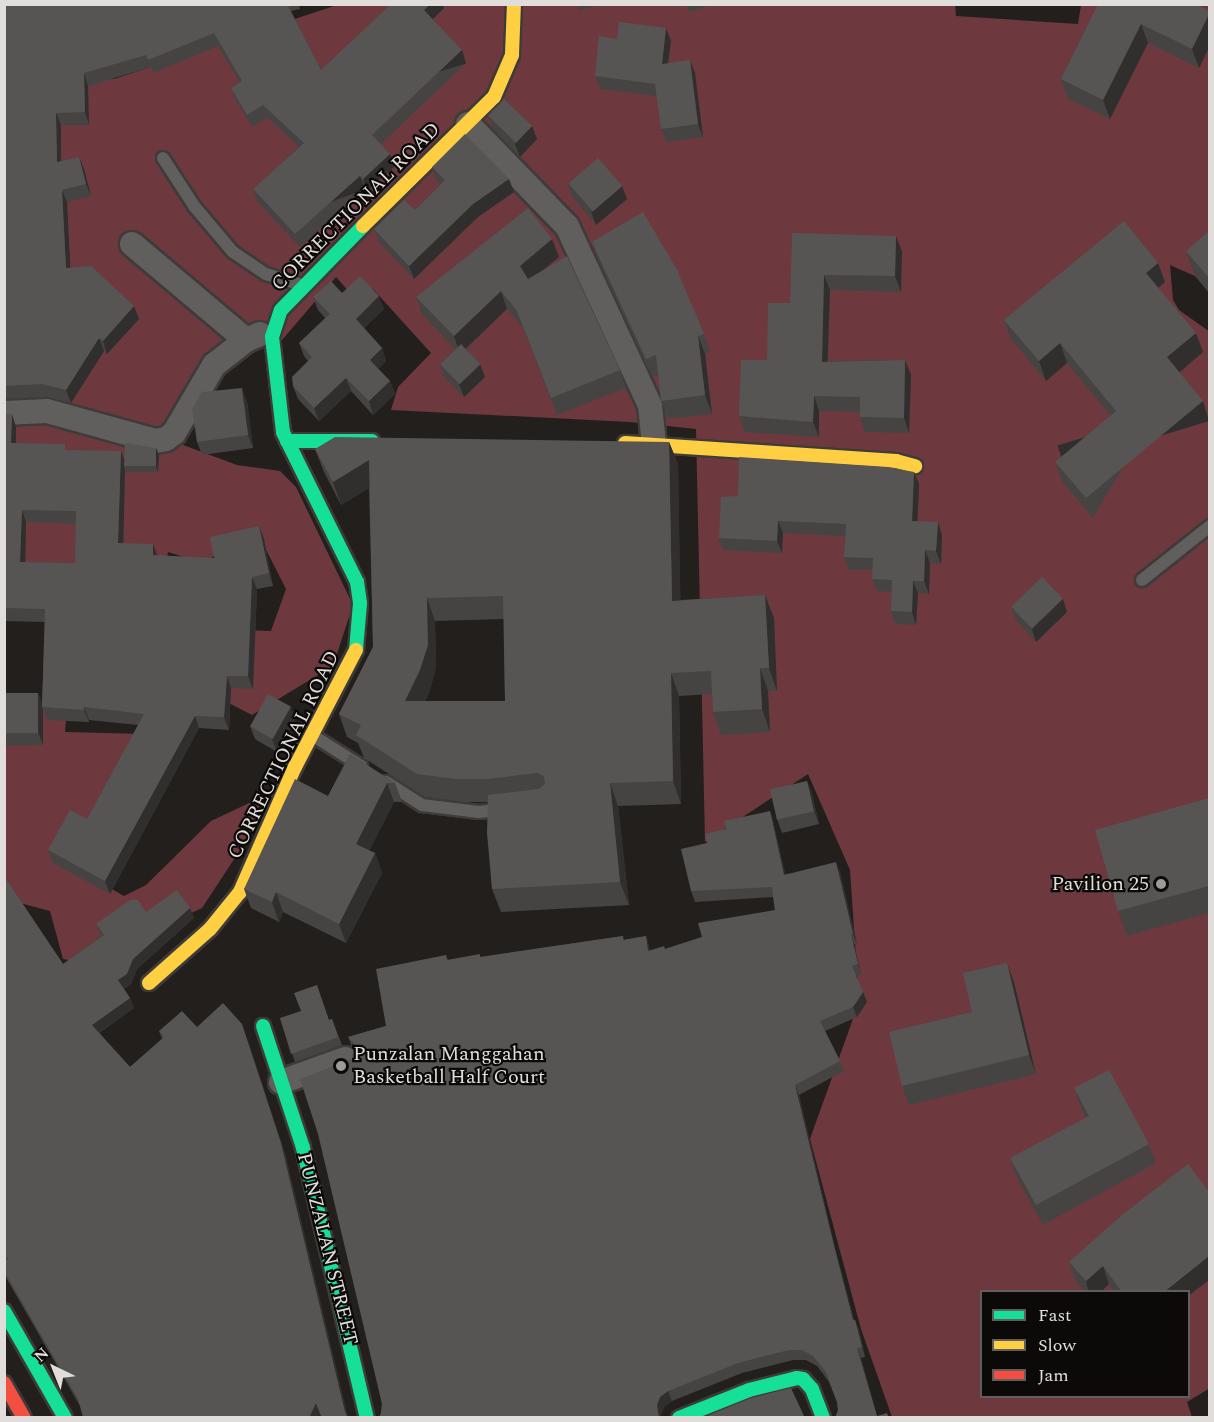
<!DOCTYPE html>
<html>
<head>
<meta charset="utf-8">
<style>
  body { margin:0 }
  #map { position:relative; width:1214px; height:1422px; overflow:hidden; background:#221f1d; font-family:Spectral,serif }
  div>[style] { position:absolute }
  .forest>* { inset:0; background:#6d393f }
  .roads { filter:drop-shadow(2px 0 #3e3b39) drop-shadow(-2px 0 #3e3b39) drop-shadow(0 2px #3e3b39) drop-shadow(0 -2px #3e3b39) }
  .lane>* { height:12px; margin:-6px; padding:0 6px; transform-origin:6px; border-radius:6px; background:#615f5d }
  .street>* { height:24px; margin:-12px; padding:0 12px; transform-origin:12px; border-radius:12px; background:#615f5d }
  .fast>* { height:14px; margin:-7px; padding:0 7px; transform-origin:7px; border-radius:7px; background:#16e098 }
  .slow>* { height:14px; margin:-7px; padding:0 7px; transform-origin:7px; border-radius:7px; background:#ffcf43 }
  .jam>* { height:14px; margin:-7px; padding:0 7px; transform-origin:7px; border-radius:7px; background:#f24e42 }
  .wall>* { inset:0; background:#464442 }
  .shaded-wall>* { inset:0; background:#302f2d; transform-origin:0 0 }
  .building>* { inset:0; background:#565553; transform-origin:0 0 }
  .dots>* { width:16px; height:16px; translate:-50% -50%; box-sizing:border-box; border:3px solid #0b0a08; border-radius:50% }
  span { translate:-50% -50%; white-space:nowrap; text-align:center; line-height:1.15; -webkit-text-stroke:4.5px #0b0a08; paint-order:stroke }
  .street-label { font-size:20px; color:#e0ddda }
  .poi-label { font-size:20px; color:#e0ddda }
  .right { translate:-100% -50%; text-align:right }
  .left { translate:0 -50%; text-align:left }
  .frame { position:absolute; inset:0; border:6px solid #e0ddda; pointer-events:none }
  .legend { position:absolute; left:980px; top:1290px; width:210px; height:108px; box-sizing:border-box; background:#0b0a08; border:2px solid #605e5c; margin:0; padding:8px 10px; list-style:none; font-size:18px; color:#e0ddda }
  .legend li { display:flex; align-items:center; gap:12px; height:30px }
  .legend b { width:30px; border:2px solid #605e5c }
  .north { position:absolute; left:24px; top:1338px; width:60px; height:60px; -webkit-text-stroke:4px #0b0a08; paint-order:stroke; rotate:317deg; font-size:16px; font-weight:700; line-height:24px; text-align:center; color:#e0ddda }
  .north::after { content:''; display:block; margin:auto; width:21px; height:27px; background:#e0ddda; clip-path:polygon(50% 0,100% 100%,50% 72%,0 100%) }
</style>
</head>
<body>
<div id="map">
  <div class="forest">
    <i style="clip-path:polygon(evenodd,955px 4px,956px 16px,1078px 24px,1081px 5px,1209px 5px,1209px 263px,1195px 276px,1170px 265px,1173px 300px,1179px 310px,1210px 332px,1210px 1388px,1187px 1402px,1192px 1417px,892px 1417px,861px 1329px,810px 1139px,859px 1002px,850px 870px,808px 774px,705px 842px,696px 429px,630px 422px,391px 410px,398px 387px,431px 353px,373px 289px,360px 304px,336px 277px,282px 340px,260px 343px,217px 375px,183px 445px,237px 465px,280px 471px,296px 487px,353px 605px,333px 666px,252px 715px,215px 696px,227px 630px,271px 631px,286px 589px,255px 528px,204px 563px,168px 552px,161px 601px,18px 580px,4px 416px,58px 397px,23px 70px,80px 68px,114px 79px,337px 5px,955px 4px,982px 1292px,1188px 1292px,1188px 1396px,982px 1396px,982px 1292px)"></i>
    <i style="clip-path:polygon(68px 698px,65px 732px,144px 734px,65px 863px,124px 896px,146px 885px,211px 821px,262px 797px,252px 832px,202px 908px,85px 963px,63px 959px,50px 911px,5px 899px,4px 703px,5px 709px)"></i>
  </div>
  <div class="roads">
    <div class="lane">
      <i style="left:163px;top:158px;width:57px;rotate:57.1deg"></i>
      <i style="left:194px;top:206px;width:60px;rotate:49.7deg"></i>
      <i style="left:233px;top:252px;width:40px;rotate:34deg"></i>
      <i style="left:266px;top:274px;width:34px;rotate:17deg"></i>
      <i style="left:1142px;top:580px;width:87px;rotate:-38.5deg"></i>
      <i style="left:312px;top:735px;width:58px;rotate:32.3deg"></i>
      <i style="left:386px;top:782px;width:43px;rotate:32.6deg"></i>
      <i style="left:422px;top:805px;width:57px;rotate:7deg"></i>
      <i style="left:479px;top:812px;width:23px;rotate:-7deg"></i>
    </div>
    <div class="street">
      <i style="left:468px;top:124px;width:142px;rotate:45.9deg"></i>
      <i style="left:567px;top:226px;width:198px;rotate:65.2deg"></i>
      <i style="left:650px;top:406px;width:38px;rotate:84deg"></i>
      <i style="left:132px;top:244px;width:149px;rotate:40.1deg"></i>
      <i style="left:246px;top:340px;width:15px;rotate:-23deg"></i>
      <i style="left:4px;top:413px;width:43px;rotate:-2.7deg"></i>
      <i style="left:47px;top:411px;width:112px;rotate:15.5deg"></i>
      <i style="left:155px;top:441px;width:11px;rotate:-10deg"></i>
      <i style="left:166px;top:439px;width:10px;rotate:-37deg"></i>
      <i style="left:174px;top:433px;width:79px;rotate:-59.5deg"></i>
      <i style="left:214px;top:365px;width:41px;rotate:-38deg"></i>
      <i style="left:281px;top:1082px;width:68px;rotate:-19.8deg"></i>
    </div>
    <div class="fast">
      <i style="left:287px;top:441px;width:85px"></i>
      <i style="left:356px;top:650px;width:47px;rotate:-85.1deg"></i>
      <i style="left:360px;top:603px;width:21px;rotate:-98deg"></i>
      <i style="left:357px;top:582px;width:167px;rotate:-116.3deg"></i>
      <i style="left:283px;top:432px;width:96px;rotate:-96.6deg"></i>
      <i style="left:272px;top:337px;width:28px;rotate:-72deg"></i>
      <i style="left:281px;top:310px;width:117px;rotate:-45.7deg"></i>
      <i style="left:263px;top:1026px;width:128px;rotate:71.8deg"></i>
      <i style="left:303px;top:1148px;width:277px;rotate:76.7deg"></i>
      <i style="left:4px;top:1311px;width:123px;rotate:60.3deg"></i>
      <i style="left:679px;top:1418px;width:75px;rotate:-21.8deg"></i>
      <i style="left:749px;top:1390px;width:49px;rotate:-14deg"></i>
      <i style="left:797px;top:1378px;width:6px;rotate:9deg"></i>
      <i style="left:803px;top:1379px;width:13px;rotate:48deg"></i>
      <i style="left:812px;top:1389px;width:31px;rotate:69deg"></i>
    </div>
    <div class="slow">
      <i style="left:363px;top:226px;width:184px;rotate:-44.6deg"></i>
      <i style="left:494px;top:97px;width:46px;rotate:-66.8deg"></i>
      <i style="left:512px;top:55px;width:51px;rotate:-87.8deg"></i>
      <i style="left:625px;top:443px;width:272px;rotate:3.8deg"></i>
      <i style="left:896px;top:461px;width:20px;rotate:15deg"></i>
      <i style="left:149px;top:983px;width:81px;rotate:-41.5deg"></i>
      <i style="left:210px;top:929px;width:48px;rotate:-51deg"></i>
      <i style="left:240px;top:892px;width:137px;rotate:-66.3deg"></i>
      <i style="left:295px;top:767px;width:132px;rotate:-62.5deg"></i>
    </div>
    <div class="jam">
      <i style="left:4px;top:1383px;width:40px;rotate:60.3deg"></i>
    </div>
  </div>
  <div class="wall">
    <i style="clip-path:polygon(4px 4px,299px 4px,299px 5px,300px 9px,291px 11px,321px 70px,391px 4px,442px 4px,444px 8px,433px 19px,466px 63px,381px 144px,390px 154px,394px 167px,367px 191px,365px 189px,300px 247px,258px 202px,253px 189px,299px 147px,268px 118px,252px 127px,236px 100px,231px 88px,240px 82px,218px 46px,153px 73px,151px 67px,88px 86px,89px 125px,61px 125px,61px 161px,79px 157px,84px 169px,91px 196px,67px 202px,70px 268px,139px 319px,107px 354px,104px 351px,71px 403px,47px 397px,4px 399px)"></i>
    <i style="clip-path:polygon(577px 4px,605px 4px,579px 10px)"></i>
    <i style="clip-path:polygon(686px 4px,713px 4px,689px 12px)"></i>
    <i style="clip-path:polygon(1098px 4px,1196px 4px,1199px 68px,1148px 43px,1110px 119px,1068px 99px,1061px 79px)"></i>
    <i style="clip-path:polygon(666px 28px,671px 41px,668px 63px,695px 73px,703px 137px,666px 142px,661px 129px,657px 96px,600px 89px,595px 76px,617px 39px)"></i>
    <i style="clip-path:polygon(488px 116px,537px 139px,520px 157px,493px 129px)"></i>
    <i style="clip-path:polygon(432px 167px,514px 192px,478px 217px,414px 279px,379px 242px,374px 229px,415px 210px,441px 184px,436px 180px)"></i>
    <i style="clip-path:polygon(567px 182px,627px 199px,596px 225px,572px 196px)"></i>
    <i style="clip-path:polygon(1209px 231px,1209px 293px,1195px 276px,1186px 251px)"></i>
    <i style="clip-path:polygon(792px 233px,902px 251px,901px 292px,830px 290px,828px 361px,905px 360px,911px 375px,909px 433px,865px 432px,860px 417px,860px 412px,819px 411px,819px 437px,745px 432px,739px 416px,767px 360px,790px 303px)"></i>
    <i style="clip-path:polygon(552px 239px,559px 257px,541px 271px,620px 370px,626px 388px,557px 415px,523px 328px,507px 309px,466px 349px,480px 364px,485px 377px,464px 397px,444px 377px,440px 364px,455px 349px,422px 314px,416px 297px)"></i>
    <i style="clip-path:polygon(592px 242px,704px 334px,710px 352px,705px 354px,712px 414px,668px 419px,661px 401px,658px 375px,652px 377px,598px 260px)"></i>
    <i style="clip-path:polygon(1165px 282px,1158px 288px,1203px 352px,1179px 372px,1093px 518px,1062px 481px,1055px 462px,1111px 416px,1067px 363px,1046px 381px,1011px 339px,1004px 320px)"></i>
    <i style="clip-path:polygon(342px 293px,384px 309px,364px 328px,382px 348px,386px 361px,378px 369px,390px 381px,395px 394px,373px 415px,351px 391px,319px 421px,298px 399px,293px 386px,308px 361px,304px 356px,299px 343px,325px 318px,318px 310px,313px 297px)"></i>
    <i style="clip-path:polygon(247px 401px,253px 448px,202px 455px,197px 442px)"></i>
    <i style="clip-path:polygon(evenodd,4px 414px,16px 427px,16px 443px,67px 450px,124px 460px,156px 448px,159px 455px,158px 472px,126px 472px,125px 470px,123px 543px,157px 556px,214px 558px,259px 526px,264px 539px,273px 586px,257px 589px,253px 689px,231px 688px,229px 730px,199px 728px,110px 894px,53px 863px,48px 850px,87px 819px,138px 725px,89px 720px,89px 722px,47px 720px,43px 710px,43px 745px,4px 746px,4px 693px,38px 693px,42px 704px,45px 622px,4px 621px,4px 414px,26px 522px,76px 524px,75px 563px,25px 562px,26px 522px)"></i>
    <i style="clip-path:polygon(evenodd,669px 442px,678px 464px,680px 600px,765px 595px,774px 618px,777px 691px,768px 691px,770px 732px,721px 735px,713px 712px,712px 694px,679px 696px,681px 804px,618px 806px,629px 905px,501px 912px,492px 889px,488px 802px,464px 802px,425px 797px,364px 758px,358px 743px,347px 737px,339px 714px,373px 647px,369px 488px,341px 505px,324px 472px,315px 449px,669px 442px,504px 619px,505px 701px,425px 701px,429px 693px,436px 668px,435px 621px,504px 619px)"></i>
    <i style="clip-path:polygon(914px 472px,919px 484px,917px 522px,938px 522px,942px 535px,941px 564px,930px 563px,929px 594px,918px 593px,916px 625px,895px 624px,891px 611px,892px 592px,877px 591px,872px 579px,873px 570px,849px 570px,844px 557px,845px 536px,783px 533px,782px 553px,723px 550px,719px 538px,738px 496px)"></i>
    <i style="clip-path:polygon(1011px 607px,1067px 612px,1036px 642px,1016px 620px)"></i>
    <i style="clip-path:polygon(291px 707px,295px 720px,277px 752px,255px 739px,250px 726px)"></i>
    <i style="clip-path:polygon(350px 754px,395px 783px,402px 802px,394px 802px,369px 851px,375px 853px,382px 873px,346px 943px,283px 912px,279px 922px,251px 908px,244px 889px,328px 796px)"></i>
    <i style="clip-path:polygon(807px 781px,812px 794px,819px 824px,782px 833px,777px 819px)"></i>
    <i style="clip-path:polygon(1209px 798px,1209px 913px,1127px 936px,1118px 911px)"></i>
    <i style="clip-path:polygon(770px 811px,773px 821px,785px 874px,840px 872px,857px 944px,854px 944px,861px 974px,856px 976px,867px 1002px,857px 1017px,825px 1031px,840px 1061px,844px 1071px,799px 1095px,836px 1252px,854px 1320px,855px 1320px,859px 1330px,865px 1357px,861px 1358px,877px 1416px,838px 1410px,837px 1402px,829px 1382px,817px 1366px,806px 1360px,793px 1360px,742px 1373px,672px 1401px,664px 1407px,661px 1415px,661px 1418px,379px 1418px,381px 1413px,382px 1404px,352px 1059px,354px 1049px,352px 1047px,348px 1037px,386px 1026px,446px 955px,448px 960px,481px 957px,623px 936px,624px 940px,646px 936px,650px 951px,665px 949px,702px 937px,775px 910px,773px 897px,695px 902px,691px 891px,707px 843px,726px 829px)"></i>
    <i style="clip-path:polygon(4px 876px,63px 964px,101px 936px,96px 924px,146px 912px,190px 908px,194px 918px,137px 969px,131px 984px,124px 989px,130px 998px,134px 1008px,99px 1033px,130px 1067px,162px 1039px,159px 1031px,285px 1153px,348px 1418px,322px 1418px,320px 1414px,318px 1418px,83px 1418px,80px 1406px,4px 1274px,4px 1261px,6px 1260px,4px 1257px)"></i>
    <i style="clip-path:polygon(1014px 982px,1036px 1074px,909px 1105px,902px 1086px,972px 1012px)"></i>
    <i style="clip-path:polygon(280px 1018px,329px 1020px,332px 1019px,342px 1045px,295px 1062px)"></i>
    <i style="clip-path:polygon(1074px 1088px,1149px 1144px,1156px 1163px,1043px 1225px,1017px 1178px,1010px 1158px,1086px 1118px,1081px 1108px)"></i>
    <i style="clip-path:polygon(1069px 1262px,1209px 1280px,1188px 1296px,1188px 1292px,1115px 1292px,1109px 1284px,1101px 1292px,1085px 1292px,1075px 1280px)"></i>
  </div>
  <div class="shaded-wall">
    <i style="clip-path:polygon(430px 4px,442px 4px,444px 8px,429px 23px,424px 10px)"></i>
    <i style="clip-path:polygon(1209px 14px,1209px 48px,1199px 68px,1192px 49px)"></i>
    <i style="clip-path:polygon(1141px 24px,1148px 43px,1110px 119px,1103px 100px)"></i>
    <i style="clip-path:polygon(666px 28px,671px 41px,666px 77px,662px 64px)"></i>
    <i style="left:462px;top:50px;width:14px;height:124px;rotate:73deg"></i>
    <i style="clip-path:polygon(690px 60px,695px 73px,703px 137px,698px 124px)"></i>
    <i style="clip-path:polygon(84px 73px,88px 86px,89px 125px,85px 112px)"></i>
    <i style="clip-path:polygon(56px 113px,61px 125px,61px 175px,57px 162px)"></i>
    <i style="clip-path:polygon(532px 126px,537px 139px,520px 157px,515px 144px)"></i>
    <i style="clip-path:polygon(390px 154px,394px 167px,367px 191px,363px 179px)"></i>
    <i style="clip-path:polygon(79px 157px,84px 169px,91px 196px,86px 184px)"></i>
    <i style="left:360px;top:176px;width:14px;height:87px;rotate:69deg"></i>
    <i style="clip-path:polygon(509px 179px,514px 192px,478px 217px,414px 279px,409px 266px,473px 204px)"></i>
    <i style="clip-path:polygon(622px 186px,627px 199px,596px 225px,591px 212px)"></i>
    <i style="clip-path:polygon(62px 190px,67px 202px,71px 281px,66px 268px)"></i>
    <i style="clip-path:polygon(896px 236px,902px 251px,901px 292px,895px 276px)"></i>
    <i style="clip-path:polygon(552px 239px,559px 257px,526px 284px,520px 266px)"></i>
    <i style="clip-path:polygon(1158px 263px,1165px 282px,1153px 292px,1146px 273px)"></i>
    <i style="clip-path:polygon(824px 275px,830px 290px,827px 377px,822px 362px)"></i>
    <i style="clip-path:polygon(501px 291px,507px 309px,460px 354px,454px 336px)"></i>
    <i style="clip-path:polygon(379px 296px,384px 309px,360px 332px,356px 319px)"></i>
    <i style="clip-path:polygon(134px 306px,139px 319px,107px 354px,103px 341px)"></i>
    <i style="clip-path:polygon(1196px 333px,1203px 352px,1174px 377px,1167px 357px)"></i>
    <i style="clip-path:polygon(698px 336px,705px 354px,712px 414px,705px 395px)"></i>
    <i style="clip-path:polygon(99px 338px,104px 351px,71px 403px,66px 390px)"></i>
    <i style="clip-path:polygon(1060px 343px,1067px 363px,1046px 381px,1039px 361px)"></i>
    <i style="clip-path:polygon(382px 348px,386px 361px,374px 373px,370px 360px)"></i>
    <i style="clip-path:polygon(905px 360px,911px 375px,909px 433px,904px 418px)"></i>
    <i style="clip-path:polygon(480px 364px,485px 377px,464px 397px,459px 384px)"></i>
    <i style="clip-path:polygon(346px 378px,351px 391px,319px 421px,314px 408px)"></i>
    <i style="clip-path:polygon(390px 381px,395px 394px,373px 415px,369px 401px)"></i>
    <i style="clip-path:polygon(242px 388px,247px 401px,253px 448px,248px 435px)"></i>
    <i style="clip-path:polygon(814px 396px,819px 411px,819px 437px,813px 422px)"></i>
    <i style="left:1203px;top:401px;width:21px;height:152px;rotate:73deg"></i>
    <i style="clip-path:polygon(12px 414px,16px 427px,16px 456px,11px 443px)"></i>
    <i style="clip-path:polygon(669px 442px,678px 464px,681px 623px,672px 601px)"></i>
    <i style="clip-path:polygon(156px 448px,159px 455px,158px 472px,156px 466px)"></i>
    <i style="clip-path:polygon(121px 451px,126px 464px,124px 466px,125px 470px,123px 556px,118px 543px)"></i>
    <i style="clip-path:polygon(369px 460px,377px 483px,341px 505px,333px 482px)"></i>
    <i style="clip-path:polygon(914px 472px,919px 484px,917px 534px,912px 521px)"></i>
    <i style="clip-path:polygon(22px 510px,26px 522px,25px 575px,20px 562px)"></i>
    <i style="clip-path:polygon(778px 521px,783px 533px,782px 553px,777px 541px)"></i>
    <i style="clip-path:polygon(938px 522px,942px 535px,941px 564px,936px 551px)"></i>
    <i style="clip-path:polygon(259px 526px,264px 539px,273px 586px,269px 573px)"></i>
    <i style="clip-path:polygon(153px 544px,158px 557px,153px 555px)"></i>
    <i style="clip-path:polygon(925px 550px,930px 563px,929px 594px,924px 581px)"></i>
    <i style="clip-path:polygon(252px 577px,257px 589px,253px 689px,248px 676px)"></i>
    <i style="clip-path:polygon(913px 581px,918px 593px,916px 625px,912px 612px)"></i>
    <i style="clip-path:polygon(765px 595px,774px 618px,777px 691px,769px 668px)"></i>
    <i style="clip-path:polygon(427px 598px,435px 621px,436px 668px,429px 693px,413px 724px,405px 701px)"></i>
    <i style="clip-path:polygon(1063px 599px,1067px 612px,1036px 642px,1032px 629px)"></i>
    <i style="clip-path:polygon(760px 668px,768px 691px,770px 732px,762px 709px)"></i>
    <i style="clip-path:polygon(671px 673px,679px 696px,681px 804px,673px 781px)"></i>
    <i style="clip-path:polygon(227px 676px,231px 688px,229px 730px,224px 717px)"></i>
    <i style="clip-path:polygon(38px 693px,43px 706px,42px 707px,43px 710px,43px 745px,38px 732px)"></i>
    <i style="clip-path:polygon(84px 707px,89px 720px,89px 722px,84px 710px)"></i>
    <i style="clip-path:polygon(291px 707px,295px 720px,277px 752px,272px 739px)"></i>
    <i style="clip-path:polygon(195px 716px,199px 728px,110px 894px,105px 881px)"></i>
    <i style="clip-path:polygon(807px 781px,812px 794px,819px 824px,814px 811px)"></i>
    <i style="clip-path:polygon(387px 783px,394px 802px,363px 863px,356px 844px)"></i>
    <i style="clip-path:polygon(610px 783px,618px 806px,629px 905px,620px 882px)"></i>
    <i style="clip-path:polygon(770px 811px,773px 821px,788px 885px,784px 875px)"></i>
    <i style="clip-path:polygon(375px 853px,382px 873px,346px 943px,339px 924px)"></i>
    <i style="clip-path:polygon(836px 862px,840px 872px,857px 944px,853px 934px)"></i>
    <i style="clip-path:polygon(276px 892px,283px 912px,279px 922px,272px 902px)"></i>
    <i style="clip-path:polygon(190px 908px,194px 918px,137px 969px,131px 984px,122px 990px,118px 980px,133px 959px)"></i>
    <i style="clip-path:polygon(851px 934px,854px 944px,861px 974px,858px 964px)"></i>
    <i style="clip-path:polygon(646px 936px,649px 946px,652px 962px,648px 951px)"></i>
    <i style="clip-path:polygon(1007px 963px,1014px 982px,1036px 1074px,1029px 1055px)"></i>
    <i style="clip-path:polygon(863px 992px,867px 1002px,857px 1017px,853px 1007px)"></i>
    <i style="clip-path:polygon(130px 998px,134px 1008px,95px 1035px,92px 1025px)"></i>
    <i style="clip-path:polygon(246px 1034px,285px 1153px,348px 1418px,345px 1412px)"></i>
    <i style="clip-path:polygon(795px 1085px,799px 1095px,836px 1252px,857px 1330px,853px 1320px,833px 1242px)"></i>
    <i style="clip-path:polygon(1209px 1256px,1209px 1280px,1188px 1296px,1188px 1292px,1164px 1292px)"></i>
    <i style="clip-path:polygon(1103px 1266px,1109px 1284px,1101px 1292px,1089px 1292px,1086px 1281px)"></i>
    <i style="clip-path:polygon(855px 1320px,859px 1330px,865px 1357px,862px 1347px)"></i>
    <i style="clip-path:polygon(857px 1348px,861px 1358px,874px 1406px,871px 1396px)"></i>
    <i style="clip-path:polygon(668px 1391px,672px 1401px,664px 1407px,661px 1415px,661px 1418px,659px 1418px,657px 1405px,660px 1397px)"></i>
    <i style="clip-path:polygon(316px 1403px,320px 1414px,318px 1418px,309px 1418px)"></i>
  </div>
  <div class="building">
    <i style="clip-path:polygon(4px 4px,287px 4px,321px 70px,391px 4px,430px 4px,424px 10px,462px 50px,372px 135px,390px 154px,363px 179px,360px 176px,295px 234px,253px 189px,304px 143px,263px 105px,247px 115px,231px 88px,242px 81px,214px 33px,148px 60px,146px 55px,84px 73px,85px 112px,56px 113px,57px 162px,79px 157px,86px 184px,62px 190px,66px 268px,91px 266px,134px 306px,103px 341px,99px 338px,66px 390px,42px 384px,4px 386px)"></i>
    <i style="clip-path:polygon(1098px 4px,1196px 4px,1209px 11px,1209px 14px,1192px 49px,1141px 24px,1103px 100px,1061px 79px)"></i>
    <i style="clip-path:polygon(619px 22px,666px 28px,662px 64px,690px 60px,698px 124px,661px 129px,655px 84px,595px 76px,599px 36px,617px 39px)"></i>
    <i style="left:504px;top:99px;width:39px;height:23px;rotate:44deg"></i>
    <i style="clip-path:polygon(465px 134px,509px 179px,473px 204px,409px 266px,374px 229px,404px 200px,415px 210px,445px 180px,432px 167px)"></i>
    <i style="left:598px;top:158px;width:37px;height:39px;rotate:49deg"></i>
    <i style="clip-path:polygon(528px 208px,552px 239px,520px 266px,528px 279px,567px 256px,620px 370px,551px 398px,517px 311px,501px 291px,454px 336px,416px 297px)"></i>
    <i style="clip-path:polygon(643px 212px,677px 270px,704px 334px,698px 336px,705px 395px,661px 401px,656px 355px,646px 359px,592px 242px)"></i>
    <i style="clip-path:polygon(1124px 221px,1158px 263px,1146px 273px,1196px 333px,1167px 357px,1203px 401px,1086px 498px,1055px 462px,1116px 411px,1060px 343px,1039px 361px,1004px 320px)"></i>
    <i style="clip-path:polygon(1209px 231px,1209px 278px,1186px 251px)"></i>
    <i style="clip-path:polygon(792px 233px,896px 236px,895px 276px,824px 275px,822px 362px,905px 360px,904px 418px,860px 417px,860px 397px,814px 396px,813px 422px,739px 416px,741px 360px,767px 360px,768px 303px,790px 303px)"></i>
    <i style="clip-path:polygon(360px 276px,379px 296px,356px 319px,382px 348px,370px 360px,390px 381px,369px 401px,346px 378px,314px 408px,293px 386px,292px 377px,312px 357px,299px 343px,330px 314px,313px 297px,331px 281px,342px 293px)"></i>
    <i style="left:461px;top:344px;width:28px;height:29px;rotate:46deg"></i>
    <i style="clip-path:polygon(242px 388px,248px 435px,197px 442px,192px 409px,202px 392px)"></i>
    <i style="clip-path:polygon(evenodd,4px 414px,12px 414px,11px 443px,65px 444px,65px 450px,121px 451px,118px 543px,153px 544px,153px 555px,214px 558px,210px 537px,259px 526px,269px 573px,252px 577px,248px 676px,227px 676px,224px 717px,195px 716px,105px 881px,48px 850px,70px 810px,87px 819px,144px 714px,84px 707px,84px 710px,42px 707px,45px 609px,4px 608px,4px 414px,22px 510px,76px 511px,75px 563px,20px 562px,22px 510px)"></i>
    <i style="clip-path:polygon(evenodd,335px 437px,669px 442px,672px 601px,765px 595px,769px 668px,760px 668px,762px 709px,713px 712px,711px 671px,671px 673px,673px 781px,610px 783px,620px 882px,492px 889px,487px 833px,488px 795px,539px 789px,545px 784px,544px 776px,537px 773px,487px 779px,456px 779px,417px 774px,356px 735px,361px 725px,339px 714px,373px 647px,369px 460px,333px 482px,315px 449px,335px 437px,503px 596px,505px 701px,405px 701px,420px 670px,428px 645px,427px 598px,503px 596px)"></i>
    <i style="clip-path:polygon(125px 443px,156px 448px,156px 466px,124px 466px)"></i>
    <i style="clip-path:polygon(739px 457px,888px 467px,914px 472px,912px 521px,938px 522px,936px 551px,925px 550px,924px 581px,913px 581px,912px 612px,891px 611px,892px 580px,872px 579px,873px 558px,844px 557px,846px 524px,778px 521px,777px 541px,719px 538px,721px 497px,738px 496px)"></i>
    <i style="left:1042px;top:577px;width:30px;height:43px;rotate:46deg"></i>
    <i style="left:4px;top:693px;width:34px;height:40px"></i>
    <i style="left:268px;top:694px;width:26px;height:37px;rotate:29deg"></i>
    <i style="clip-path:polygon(350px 754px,395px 783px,387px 783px,356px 844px,375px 853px,339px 924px,276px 892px,272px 902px,244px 889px,295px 779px,328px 796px)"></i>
    <i style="left:807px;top:781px;width:31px;height:38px;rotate:77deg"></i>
    <i style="clip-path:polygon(1209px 798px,1209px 886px,1118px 911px,1095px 830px)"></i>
    <i style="clip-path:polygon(770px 811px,784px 875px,836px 862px,853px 934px,851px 934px,858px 964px,852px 966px,863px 992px,853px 1007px,820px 1021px,840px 1061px,795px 1085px,833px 1242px,853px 1320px,855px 1320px,862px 1347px,857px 1348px,871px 1396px,877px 1416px,887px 1413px,889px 1418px,835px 1418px,838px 1410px,837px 1402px,826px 1372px,813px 1356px,802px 1350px,789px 1350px,738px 1363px,668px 1391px,660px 1397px,657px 1405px,658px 1414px,660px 1418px,379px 1418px,381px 1413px,382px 1404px,318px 1134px,300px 1079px,352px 1059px,355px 1045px,348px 1037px,386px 1026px,376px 969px,446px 955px,447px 960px,480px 954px,480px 957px,623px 936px,623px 940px,646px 936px,648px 951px,664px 946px,665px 949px,702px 937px,698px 923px,775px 910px,772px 887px,691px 891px,681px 849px,707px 843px,705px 834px,726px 829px,724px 821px)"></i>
    <i style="clip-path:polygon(4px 876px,63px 964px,104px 935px,96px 924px,130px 900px,138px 900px,146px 912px,177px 890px,190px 908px,133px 959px,127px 974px,118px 980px,130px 998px,92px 1025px,130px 1067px,164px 1037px,159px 1031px,182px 1011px,197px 1027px,223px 1003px,242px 1024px,281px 1143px,345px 1412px,348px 1418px,322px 1418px,316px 1403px,309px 1418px,84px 1418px,82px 1413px,78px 1399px,4px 1271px,4px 1261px,8px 1259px,4px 1253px)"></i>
    <i style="clip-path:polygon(1007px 963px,1029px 1055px,902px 1086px,889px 1032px,972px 1012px,963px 973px)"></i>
    <i style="clip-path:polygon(317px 985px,329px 1020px,332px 1019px,338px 1037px,291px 1054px,280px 1018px,301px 1011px,294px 993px)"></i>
    <i style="clip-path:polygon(1109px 1070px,1149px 1144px,1036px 1205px,1010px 1158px,1089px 1116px,1074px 1088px)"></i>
    <i style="clip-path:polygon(1188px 1164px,1209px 1192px,1209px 1256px,1164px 1292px,1122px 1292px,1103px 1266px,1086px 1281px,1069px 1262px,1122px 1215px)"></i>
    <i style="clip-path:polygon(791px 1388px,805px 1418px,702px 1418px,751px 1398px)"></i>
  </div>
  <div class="dots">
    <i style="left:1161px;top:884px;background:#9e9a98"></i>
    <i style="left:341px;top:1066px;background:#9e9a98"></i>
  </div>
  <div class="street-label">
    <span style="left:356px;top:207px;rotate:-45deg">CORRECTIONAL ROAD</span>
    <span style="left:284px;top:755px;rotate:-64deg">CORRECTIONAL ROAD</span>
    <span style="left:327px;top:1249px;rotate:76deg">PUNZALAN STREET</span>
  </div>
  <div class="poi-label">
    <span class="right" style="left:1149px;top:884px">Pavilion 25</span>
    <span class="left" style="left:353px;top:1066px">Punzalan Manggahan<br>Basketball Half Court</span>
  </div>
  <div class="frame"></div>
  <ul class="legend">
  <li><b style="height:8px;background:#16e098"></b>Fast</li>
  <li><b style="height:8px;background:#ffcf43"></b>Slow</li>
  <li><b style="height:8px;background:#f24e42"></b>Jam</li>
  </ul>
  <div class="north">N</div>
</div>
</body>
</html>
